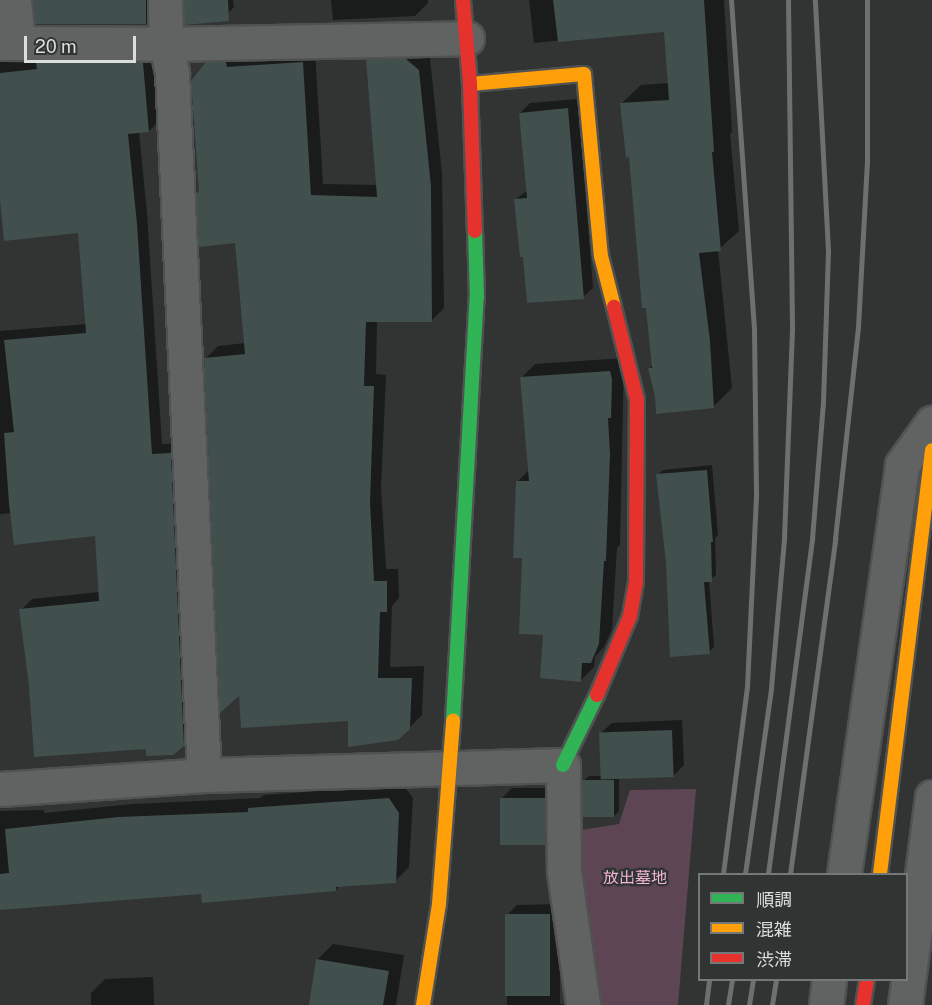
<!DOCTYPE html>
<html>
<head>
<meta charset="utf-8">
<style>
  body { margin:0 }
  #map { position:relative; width:932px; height:1005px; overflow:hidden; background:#313433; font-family:"Public Sans","Noto Sans JP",sans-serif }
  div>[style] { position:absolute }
  .green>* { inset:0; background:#5d4554 }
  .shadow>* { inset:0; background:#0007 }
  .building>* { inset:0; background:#414f4d; transform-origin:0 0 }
  .roads { filter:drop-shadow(2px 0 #505252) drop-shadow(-2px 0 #505252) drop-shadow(0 2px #505252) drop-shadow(0 -2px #505252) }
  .street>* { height:33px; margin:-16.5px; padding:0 16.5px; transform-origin:16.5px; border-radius:16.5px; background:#616363 }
  .fast>* { height:14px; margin:-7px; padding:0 7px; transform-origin:7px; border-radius:7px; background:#30b455 }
  .slow>* { height:14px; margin:-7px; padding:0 7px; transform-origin:7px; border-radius:7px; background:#ff9f0a }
  .jam>* { height:14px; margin:-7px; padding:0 7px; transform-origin:7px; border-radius:7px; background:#e5322d }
  .rail>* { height:4.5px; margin:-2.25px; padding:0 2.25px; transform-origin:2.25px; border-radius:2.25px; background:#6e7070 }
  span { translate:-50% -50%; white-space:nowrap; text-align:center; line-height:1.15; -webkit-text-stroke:4.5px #303534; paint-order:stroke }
  .park-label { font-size:16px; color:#f7b3db }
  .legend { position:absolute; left:698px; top:873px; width:210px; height:108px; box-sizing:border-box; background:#303534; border:2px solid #747978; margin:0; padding:8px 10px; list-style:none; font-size:18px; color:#dbdede }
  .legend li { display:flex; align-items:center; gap:12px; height:30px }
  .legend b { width:30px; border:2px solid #747978 }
  .scale { position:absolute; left:24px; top:36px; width:112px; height:27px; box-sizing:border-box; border:3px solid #dbdede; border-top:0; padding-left:8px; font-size:18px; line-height:21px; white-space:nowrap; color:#dbdede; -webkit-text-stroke:4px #303534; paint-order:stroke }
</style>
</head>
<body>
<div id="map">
  <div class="green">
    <i style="clip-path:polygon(696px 789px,678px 1005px,596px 1005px,574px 831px,619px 824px,630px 790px)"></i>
  </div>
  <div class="shadow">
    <i style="clip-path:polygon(33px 0,160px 0,159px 11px,146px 24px,36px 23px)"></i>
    <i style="clip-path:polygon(184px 0,233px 0,234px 7px,221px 20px,186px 23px)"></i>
    <i style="clip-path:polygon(331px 0,428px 0,428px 3px,415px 16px,333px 20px)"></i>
    <i style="clip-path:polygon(529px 0,724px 0,732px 132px,730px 134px,739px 231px,718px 250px,732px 388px,713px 407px,657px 396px,650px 368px,653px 365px,647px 306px,643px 307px,631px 156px,622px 103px,641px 85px,669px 83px,666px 30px,534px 43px)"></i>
    <i style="clip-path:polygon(418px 46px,430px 58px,442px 173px,444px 308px,432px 320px,377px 321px,376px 374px,386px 375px,381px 488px,386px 569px,398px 569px,399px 598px,392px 606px,390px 667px,424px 666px,422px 715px,409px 728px,349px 719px,205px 359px,218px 346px,245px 343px,236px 242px,200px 191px,207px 63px,220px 50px,315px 51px,323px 184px,378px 185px,368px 59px,380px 47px)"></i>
    <i style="clip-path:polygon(153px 52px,160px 120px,149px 131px,139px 132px,147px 213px,162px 444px,181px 443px,194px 733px,183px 744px,147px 747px,30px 686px,21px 610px,32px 599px,100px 592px,96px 534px,12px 513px,0 514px,0 331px,87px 324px,79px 232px,0 184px,0 57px)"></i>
    <i style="clip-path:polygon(578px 99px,593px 288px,583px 297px,525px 255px,515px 200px,528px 190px,520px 113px,530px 103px)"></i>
    <i style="clip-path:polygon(624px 358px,620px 545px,617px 548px,612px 629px,604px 647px,595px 657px,594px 667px,580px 681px,545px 634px,524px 556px,517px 482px,530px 469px,521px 378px,535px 364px)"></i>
    <i style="clip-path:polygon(712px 465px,718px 535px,715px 538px,716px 575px,709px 580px,714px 647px,709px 652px,667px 563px,658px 475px,663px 470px)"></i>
    <i style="clip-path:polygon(682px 720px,684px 765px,673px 776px,619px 778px,619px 811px,614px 816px,583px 781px,589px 776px,602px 776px,601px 733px,612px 723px)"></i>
    <i style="clip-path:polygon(403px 785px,413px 798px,409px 867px,395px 881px,340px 885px,336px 890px,203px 892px,0 909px,0 811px,44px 810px,44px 813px,133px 804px,260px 798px,264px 795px)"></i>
    <i style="clip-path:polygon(512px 788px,555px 788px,555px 833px,544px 844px,502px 798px)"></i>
    <i style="clip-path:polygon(560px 904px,560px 1004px,577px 1005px,507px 1005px,507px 915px,517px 905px)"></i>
    <i style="clip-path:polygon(333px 944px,404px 955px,396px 1005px,310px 1005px,317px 960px)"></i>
    <i style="clip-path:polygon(153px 977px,154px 1005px,91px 1005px,91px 993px,105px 979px)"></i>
  </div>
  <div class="building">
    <i style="left:33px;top:0;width:113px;height:24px"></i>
    <i style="clip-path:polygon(184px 0,228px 0,229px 21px,184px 25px)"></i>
    <i style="clip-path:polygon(553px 0,704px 0,714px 152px,712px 152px,721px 251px,699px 253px,710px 341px,714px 408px,656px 414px,655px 396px,648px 368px,652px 368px,646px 308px,642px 308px,629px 157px,626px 158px,620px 103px,669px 100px,664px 32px,558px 42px)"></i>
    <i style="clip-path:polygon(405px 58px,419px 70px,431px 186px,432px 322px,366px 322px,364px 386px,374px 386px,370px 502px,374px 581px,387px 581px,387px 612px,380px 612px,378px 678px,412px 678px,410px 729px,398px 740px,348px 747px,348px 721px,241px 728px,239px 696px,220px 713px,204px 358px,245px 354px,235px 243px,199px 247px,196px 195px,199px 191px,191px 81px,206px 62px,226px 62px,227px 67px,303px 62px,311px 195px,377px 197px,366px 59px)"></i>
    <i style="clip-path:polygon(36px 62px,143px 63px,149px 132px,128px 134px,137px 224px,152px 454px,171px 453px,184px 746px,173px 755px,146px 756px,146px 749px,34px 757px,29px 686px,19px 609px,99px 601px,95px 536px,14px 545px,9px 504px,4px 433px,14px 432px,4px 340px,86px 333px,78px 233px,4px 241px,0 200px,0 73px,37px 69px)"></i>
    <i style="clip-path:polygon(568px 108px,584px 299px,527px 303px,523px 257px,520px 257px,514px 199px,527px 198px,519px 113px)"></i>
    <i style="clip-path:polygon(610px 371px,612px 379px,611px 418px,608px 418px,610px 454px,606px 561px,604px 561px,599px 644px,591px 663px,582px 663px,581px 682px,540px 678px,543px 635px,519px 634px,522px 558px,513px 558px,516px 481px,529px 481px,520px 377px)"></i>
    <i style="clip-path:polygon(707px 470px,713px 542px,711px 542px,712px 582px,704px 582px,710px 654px,670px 657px,666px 563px,656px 474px)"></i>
    <i style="left:672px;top:730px;width:47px;height:73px;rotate:88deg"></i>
    <i style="left:582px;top:780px;width:32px;height:37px"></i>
    <i style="clip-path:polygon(389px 798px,399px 813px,396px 883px,336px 887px,336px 891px,202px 903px,201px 894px,0 910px,0 874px,9px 873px,5px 829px,118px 817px,248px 812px,248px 808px)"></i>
    <i style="left:500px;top:798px;width:45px;height:47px"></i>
    <i style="left:505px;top:914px;width:45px;height:82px"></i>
    <i style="clip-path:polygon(316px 959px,389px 971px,383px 1005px,309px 1005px)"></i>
  </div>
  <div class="roads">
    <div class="street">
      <i style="left:14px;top:0;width:42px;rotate:84.6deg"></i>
      <i style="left:165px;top:0;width:44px;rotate:88.7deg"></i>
      <i style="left:166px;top:44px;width:30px;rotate:78deg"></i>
      <i style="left:172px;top:73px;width:703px;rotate:87.39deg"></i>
      <i style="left:0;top:43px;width:166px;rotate:0.3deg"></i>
      <i style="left:166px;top:44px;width:301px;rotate:-1.1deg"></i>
      <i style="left:0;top:789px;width:204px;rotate:-3.9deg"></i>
      <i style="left:204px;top:775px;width:359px;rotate:-1.6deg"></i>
      <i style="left:563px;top:765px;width:106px;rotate:89.5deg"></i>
      <i style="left:564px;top:871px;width:135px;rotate:81.9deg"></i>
      <i style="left:844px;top:874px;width:413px;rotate:-81.9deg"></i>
      <i style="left:902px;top:465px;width:52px;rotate:-54.5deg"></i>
      <i style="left:826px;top:1005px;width:25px;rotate:-83deg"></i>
      <i style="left:905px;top:1005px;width:210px;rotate:-82.6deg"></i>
    </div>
    <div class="fast">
      <i style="left:453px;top:721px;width:425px;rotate:-86.8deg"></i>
      <i style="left:477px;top:297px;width:66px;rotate:-91.7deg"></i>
      <i style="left:563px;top:765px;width:78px;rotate:-64.1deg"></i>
    </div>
    <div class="slow">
      <i style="left:470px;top:84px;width:114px;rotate:-5deg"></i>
      <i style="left:584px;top:74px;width:183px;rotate:84.7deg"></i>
      <i style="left:601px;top:256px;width:53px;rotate:75.7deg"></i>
      <i style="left:880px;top:874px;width:427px;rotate:-83deg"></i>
      <i style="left:423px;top:1005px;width:102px;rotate:-81deg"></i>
      <i style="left:439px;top:904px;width:184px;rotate:-85.6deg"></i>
    </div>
    <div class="jam">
      <i style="left:463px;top:0;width:84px;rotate:85.2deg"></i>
      <i style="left:470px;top:84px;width:147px;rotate:88.1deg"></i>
      <i style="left:597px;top:695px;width:86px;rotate:-67.3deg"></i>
      <i style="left:630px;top:616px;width:35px;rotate:-80deg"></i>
      <i style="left:636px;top:582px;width:182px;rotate:-89.7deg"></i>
      <i style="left:637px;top:400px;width:96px;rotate:-103.9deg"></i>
      <i style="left:863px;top:1005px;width:25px;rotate:-81deg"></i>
    </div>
  </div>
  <div class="rail">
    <i style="left:723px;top:874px;width:189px;rotate:-82.7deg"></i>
    <i style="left:747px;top:687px;width:194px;rotate:-87.3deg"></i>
    <i style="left:756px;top:493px;width:164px;rotate:-90.7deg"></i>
    <i style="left:754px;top:329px;width:330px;rotate:-94deg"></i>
    <i style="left:745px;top:874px;width:188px;rotate:-82deg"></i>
    <i style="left:771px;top:688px;width:151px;rotate:-85deg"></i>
    <i style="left:784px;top:538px;width:211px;rotate:-87.8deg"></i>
    <i style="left:792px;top:327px;width:327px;rotate:-90.7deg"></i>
    <i style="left:768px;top:874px;width:338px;rotate:-82.5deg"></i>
    <i style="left:812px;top:539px;width:137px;rotate:-85.4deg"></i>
    <i style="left:823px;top:402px;width:151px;rotate:-88.1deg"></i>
    <i style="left:828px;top:251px;width:251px;rotate:-93deg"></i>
    <i style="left:790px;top:874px;width:338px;rotate:-82.3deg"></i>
    <i style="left:835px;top:539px;width:213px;rotate:-83.8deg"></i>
    <i style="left:858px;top:327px;width:164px;rotate:-86.9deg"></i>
    <i style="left:867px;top:163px;width:163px;rotate:-90deg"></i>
    <i style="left:706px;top:1005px;width:25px;rotate:-83deg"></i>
    <i style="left:728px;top:1005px;width:25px;rotate:-81deg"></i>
    <i style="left:749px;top:1005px;width:25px;rotate:-81deg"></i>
    <i style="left:772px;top:1005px;width:25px;rotate:-81deg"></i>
  </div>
  <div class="park-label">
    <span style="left:635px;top:878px">放出墓地</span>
  </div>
  <ul class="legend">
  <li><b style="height:8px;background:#30b455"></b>順調</li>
  <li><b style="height:8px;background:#ff9f0a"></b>混雑</li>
  <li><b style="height:8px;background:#e5322d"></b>渋滞</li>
  </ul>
  <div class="scale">20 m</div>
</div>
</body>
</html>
